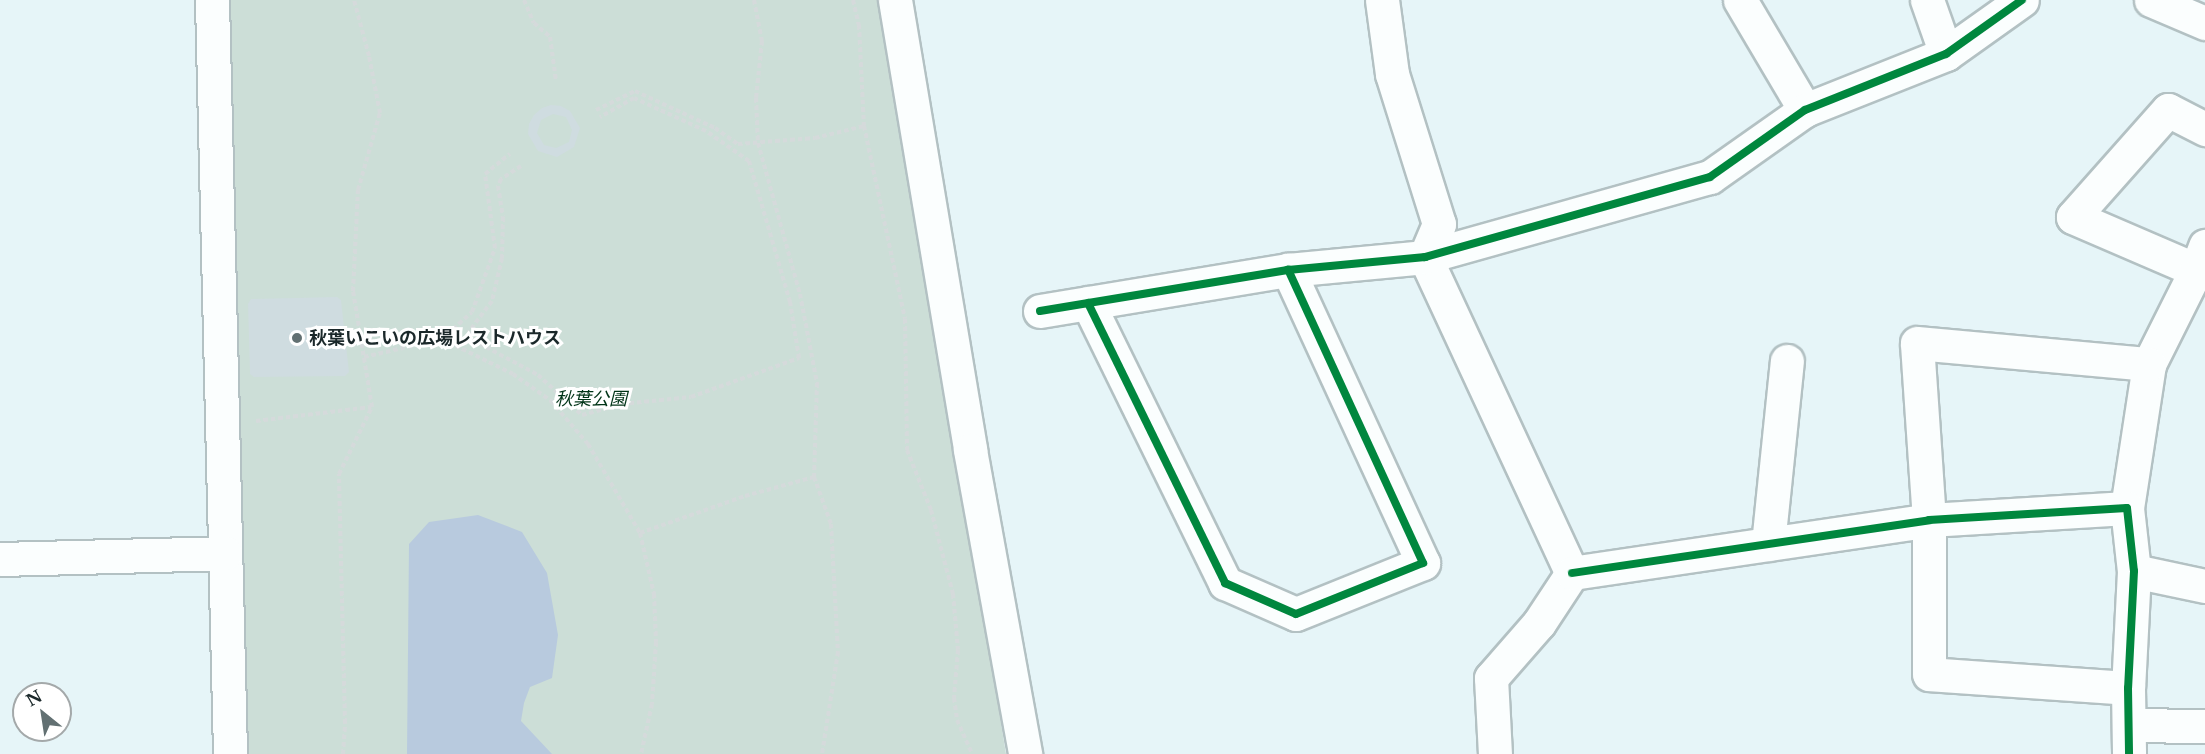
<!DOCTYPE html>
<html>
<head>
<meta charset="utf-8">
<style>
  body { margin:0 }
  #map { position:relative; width:2205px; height:754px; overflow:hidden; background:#e6f5f8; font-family:"Libre Baskerville","Noto Sans JP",serif }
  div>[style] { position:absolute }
  .green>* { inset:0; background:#ccded7 }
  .water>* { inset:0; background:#b8cade }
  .building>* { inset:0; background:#cfdce0 }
  .path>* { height:4px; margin-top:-2px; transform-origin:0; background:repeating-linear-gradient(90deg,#d5dadb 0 4.5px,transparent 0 7.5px) }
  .roads { filter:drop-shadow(2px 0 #b3c1c3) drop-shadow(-2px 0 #b3c1c3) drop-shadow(0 2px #b3c1c3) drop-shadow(0 -2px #b3c1c3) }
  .minor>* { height:33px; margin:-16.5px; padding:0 16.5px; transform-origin:16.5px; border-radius:16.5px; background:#fbfefe }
  .tertiary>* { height:33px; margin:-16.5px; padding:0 16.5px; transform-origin:16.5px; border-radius:16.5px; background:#fbfefe }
  .cycleway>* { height:8px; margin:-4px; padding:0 4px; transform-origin:4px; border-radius:4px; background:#00873e }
  .dots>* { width:16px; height:16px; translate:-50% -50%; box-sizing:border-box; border:3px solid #fff; border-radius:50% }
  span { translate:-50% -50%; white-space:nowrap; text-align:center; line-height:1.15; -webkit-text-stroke:6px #fff; paint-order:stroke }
  .poi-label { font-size:18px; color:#1b282a; font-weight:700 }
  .left { translate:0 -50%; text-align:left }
  .park-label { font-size:18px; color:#003417; font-style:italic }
  .north { position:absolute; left:12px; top:682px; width:60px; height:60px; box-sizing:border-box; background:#fff; border:2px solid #a4a9aa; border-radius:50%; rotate:330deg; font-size:16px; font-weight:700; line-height:24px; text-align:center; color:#1b282a }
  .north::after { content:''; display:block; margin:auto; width:21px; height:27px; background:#627072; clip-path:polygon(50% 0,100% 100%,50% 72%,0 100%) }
</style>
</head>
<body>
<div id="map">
  <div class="green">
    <i style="clip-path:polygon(227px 0,885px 0,1006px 754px,244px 754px)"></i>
  </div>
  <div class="water">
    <i style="clip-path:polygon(478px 515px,522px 532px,547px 573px,558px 635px,552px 678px,530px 687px,524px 703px,521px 721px,552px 754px,407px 754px,409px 544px,429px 522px)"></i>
  </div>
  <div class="building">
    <i style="clip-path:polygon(evenodd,551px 105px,561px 106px,570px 111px,580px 128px,574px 147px,557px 157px,538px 151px,528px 134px,529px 124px,534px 115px,542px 108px,551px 105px,553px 114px,566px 117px,572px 130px,569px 142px,556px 148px,544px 145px,537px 133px,541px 120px,553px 114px)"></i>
    <i style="clip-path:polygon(337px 297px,341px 300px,349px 372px,345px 376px,254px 377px,250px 374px,248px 304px,251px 299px)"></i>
  </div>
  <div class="path">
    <i style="left:524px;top:0;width:25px;rotate:67deg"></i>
    <i style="left:534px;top:23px;width:21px;rotate:41deg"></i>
    <i style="left:550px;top:37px;width:44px;rotate:82.2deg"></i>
    <i style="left:754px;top:0;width:42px;rotate:79deg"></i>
    <i style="left:762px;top:41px;width:57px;rotate:96deg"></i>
    <i style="left:756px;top:98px;width:45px;rotate:87.5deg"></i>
    <i style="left:758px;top:143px;width:157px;rotate:74.5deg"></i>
    <i style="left:800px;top:294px;width:91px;rotate:79.2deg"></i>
    <i style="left:817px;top:383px;width:94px;rotate:91.8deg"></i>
    <i style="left:853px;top:0;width:26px;rotate:77deg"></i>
    <i style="left:859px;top:25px;width:101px;rotate:87.2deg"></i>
    <i style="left:864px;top:126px;width:197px;rotate:78deg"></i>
    <i style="left:905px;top:319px;width:131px;rotate:89.1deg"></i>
    <i style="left:907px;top:450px;width:65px;rotate:68.2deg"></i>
    <i style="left:931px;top:510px;width:87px;rotate:75.3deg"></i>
    <i style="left:953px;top:594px;width:56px;rotate:84.9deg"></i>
    <i style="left:958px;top:650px;width:48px;rotate:94.8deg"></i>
    <i style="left:954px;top:698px;width:22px;rotate:82deg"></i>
    <i style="left:957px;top:720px;width:37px;rotate:66deg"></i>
    <i style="left:596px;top:110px;width:43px;rotate:-26deg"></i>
    <i style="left:635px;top:91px;width:88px;rotate:24.8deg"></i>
    <i style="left:715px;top:128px;width:28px;rotate:35deg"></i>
    <i style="left:738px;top:144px;width:77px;rotate:-4.5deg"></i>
    <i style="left:815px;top:138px;width:50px;rotate:-13.8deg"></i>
    <i style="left:521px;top:166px;width:24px;rotate:147deg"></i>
    <i style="left:501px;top:179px;width:8px;rotate:113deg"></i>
    <i style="left:498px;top:186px;width:31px;rotate:81deg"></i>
    <i style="left:503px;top:217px;width:41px;rotate:91.4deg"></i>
    <i style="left:502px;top:258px;width:44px;rotate:103.1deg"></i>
    <i style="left:492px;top:301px;width:39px;rotate:127deg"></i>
    <i style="left:469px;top:332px;width:9px;rotate:63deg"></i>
    <i style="left:473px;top:340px;width:74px;rotate:28.3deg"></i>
    <i style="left:538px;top:375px;width:59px;rotate:42.3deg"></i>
    <i style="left:582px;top:415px;width:41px;rotate:-15.4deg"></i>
    <i style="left:622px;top:404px;width:69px;rotate:-5.8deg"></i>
    <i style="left:691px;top:397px;width:115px;rotate:-19.9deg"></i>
    <i style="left:799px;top:358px;width:57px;rotate:-99.1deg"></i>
    <i style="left:790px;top:302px;width:147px;rotate:-106.2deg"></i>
    <i style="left:749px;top:161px;width:52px;rotate:-145.1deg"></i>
    <i style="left:706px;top:131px;width:79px;rotate:-155.4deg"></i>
    <i style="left:634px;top:98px;width:39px;rotate:151deg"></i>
    <i style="left:442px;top:339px;width:79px;rotate:26.2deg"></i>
    <i style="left:513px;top:374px;width:47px;rotate:35.4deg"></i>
    <i style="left:551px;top:401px;width:57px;rotate:49.3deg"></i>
    <i style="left:588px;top:444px;width:103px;rotate:59.7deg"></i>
    <i style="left:640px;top:533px;width:63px;rotate:77.1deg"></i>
    <i style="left:654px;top:594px;width:48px;rotate:87.6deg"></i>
    <i style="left:656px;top:642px;width:62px;rotate:93.7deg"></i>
    <i style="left:652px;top:704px;width:51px;rotate:102.4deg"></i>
    <i style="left:364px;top:357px;width:80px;rotate:-13deg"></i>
    <i style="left:442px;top:339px;width:40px;rotate:-42deg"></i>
    <i style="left:472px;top:312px;width:68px;rotate:-70.2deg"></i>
    <i style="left:495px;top:248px;width:75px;rotate:-97.7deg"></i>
    <i style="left:485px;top:174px;width:32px;rotate:-39deg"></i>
    <i style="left:256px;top:421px;width:116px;rotate:-6.9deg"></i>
    <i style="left:640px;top:533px;width:111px;rotate:-19.4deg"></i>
    <i style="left:745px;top:496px;width:72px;rotate:-15.4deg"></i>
    <i style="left:814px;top:477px;width:50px;rotate:70.1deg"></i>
    <i style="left:831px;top:524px;width:128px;rotate:86.9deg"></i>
    <i style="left:838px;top:652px;width:103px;rotate:98.9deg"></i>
    <i style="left:343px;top:754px;width:31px;rotate:-86deg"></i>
    <i style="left:345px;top:723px;width:249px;rotate:-91.4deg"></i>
    <i style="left:339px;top:474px;width:75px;rotate:-63.8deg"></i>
    <i style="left:372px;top:407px;width:118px;rotate:-99.3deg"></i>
    <i style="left:353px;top:291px;width:101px;rotate:-87.2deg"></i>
    <i style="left:358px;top:190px;width:80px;rotate:-74.1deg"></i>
    <i style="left:380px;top:113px;width:58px;rotate:-100.9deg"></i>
    <i style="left:369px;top:56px;width:58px;rotate:-105deg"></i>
  </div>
  <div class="roads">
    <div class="minor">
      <i style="left:212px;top:0;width:754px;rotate:88.63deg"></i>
      <i style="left:1382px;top:0;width:75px;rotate:82.3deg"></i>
      <i style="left:1392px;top:74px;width:157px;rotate:72.6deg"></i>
      <i style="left:1439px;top:224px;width:36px;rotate:113deg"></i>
      <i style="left:1425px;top:257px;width:349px;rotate:65.1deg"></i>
      <i style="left:1572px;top:573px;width:60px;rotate:123.4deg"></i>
      <i style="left:1539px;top:623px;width:73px;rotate:131.1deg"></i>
      <i style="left:1491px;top:678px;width:76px;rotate:87deg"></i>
      <i style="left:1740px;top:0;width:128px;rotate:59.4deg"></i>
      <i style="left:1927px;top:0;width:57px;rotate:70.6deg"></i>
      <i style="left:2151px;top:0;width:59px;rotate:23.1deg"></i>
      <i style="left:2196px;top:270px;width:134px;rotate:-156.7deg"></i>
      <i style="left:2073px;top:217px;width:143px;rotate:-48.4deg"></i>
      <i style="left:2168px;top:110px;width:42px;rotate:27.2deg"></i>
      <i style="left:1088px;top:303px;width:312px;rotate:63.9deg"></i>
      <i style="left:1225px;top:583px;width:77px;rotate:23.6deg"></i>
      <i style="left:1296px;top:614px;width:137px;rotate:-21.9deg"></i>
      <i style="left:1423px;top:563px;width:323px;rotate:-114.7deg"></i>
      <i style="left:1040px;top:311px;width:251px;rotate:-9.4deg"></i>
      <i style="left:1288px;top:270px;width:138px;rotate:-5.4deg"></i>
      <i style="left:1425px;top:257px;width:296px;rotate:-15.7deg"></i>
      <i style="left:1710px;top:177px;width:116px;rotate:-35.2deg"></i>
      <i style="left:1805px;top:110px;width:152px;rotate:-21.7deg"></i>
      <i style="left:1946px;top:54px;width:93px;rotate:-35.4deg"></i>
      <i style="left:2127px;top:508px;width:146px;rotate:-81.3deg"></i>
      <i style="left:2149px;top:364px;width:105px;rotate:-63.4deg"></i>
      <i style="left:2196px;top:270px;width:26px;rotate:-69deg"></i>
      <i style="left:1768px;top:544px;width:184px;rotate:-84.1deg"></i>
      <i style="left:0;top:559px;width:225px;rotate:-1.5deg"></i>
      <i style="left:2134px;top:571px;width:73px;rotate:11.9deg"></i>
      <i style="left:1572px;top:573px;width:361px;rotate:-8.4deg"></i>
      <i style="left:1929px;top:520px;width:198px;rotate:-3.5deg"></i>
      <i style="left:2127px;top:508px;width:63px;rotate:83.7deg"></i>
      <i style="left:2134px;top:571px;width:117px;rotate:92.9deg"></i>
      <i style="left:2128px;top:688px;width:66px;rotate:89.1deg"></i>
      <i style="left:2128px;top:688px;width:199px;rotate:-176deg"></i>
      <i style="left:1929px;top:674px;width:154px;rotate:-90deg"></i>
      <i style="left:1929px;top:520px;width:177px;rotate:-93.9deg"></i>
      <i style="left:1917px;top:343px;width:233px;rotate:5.2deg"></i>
      <i style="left:2130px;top:725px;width:75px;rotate:0.8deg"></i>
    </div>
    <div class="tertiary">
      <i style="left:895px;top:0;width:456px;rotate:80.5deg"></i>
      <i style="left:970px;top:450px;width:309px;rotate:79.7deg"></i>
    </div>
  </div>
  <div class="cycleway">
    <i style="left:1088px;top:303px;width:312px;rotate:63.9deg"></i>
    <i style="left:1225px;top:583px;width:77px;rotate:23.6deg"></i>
    <i style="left:1296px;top:614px;width:137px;rotate:-21.9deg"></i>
    <i style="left:1423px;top:563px;width:323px;rotate:-114.7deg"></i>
    <i style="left:1040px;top:311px;width:251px;rotate:-9.4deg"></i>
    <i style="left:1288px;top:270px;width:138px;rotate:-5.4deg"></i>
    <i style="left:1425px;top:257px;width:296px;rotate:-15.7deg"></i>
    <i style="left:1710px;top:177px;width:116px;rotate:-35.2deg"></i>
    <i style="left:1805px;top:110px;width:152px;rotate:-21.7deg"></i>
    <i style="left:1946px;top:54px;width:93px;rotate:-35.4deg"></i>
    <i style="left:1572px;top:573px;width:361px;rotate:-8.4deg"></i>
    <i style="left:1929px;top:520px;width:198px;rotate:-3.5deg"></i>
    <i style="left:2127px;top:508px;width:63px;rotate:83.7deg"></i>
    <i style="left:2134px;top:571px;width:117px;rotate:92.9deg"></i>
    <i style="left:2128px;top:688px;width:66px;rotate:89.1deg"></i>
  </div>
  <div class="dots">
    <i style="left:297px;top:338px;background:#627072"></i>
  </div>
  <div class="poi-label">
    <span class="left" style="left:309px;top:338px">秋葉いこいの広場レストハウス</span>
  </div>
  <div class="park-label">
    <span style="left:591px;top:399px">秋葉公園</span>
  </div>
  <div class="north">N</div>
</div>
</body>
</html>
